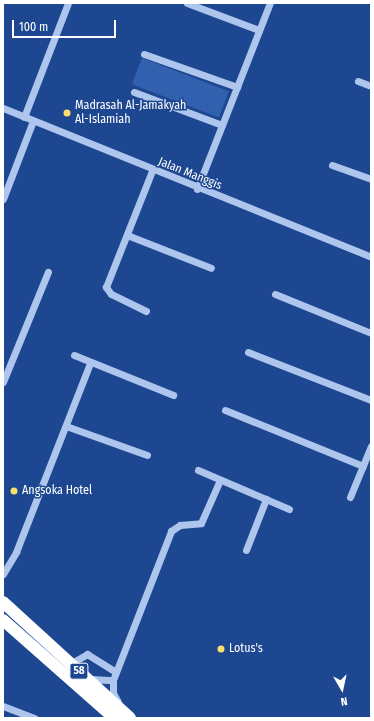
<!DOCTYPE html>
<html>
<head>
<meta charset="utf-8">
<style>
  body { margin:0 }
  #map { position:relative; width:374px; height:721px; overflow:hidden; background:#1e4791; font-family:"Fira Sans Condensed",sans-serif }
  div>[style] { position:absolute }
  .green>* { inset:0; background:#3160ae; transform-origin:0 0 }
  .minor>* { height:7px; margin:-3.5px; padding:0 3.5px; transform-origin:3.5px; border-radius:3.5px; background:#aec6ed }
  .highway>* { height:12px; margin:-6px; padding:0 6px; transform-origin:6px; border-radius:6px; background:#fff }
  .dots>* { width:11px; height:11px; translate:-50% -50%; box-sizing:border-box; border:2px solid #1e4791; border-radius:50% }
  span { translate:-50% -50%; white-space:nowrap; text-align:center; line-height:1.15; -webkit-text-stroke:3px #1e4791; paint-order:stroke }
  .shield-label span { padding:1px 3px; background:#1e4791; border:1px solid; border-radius:3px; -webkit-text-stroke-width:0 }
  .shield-label { font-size:11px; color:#fff; font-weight:700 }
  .poi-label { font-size:12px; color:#fff }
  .left { translate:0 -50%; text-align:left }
  .street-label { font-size:12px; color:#fff }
  .frame { position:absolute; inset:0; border:4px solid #fff; pointer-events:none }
  .north { position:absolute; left:322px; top:669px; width:40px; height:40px; -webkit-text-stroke:3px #1e4791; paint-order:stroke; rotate:171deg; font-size:11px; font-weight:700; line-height:16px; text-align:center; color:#fff }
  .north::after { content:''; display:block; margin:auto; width:14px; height:18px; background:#fff; clip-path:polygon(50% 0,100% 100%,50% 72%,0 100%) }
  .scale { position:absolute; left:12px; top:20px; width:104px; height:18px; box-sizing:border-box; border:2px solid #fff; border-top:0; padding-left:5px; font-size:12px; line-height:14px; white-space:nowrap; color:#fff; -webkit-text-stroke:3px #1e4791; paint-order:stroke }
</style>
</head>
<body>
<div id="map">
  <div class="green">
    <i style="left:142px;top:58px;width:93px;height:28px;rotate:21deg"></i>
  </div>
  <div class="minor">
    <i style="left:187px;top:3px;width:77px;rotate:20.6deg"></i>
    <i style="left:144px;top:54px;width:99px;rotate:19.5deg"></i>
    <i style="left:358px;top:81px;width:14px;rotate:21deg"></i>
    <i style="left:134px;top:92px;width:94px;rotate:20.6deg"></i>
    <i style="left:3px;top:108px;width:397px;rotate:22deg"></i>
    <i style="left:24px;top:117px;width:122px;rotate:-68.9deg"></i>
    <i style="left:332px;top:165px;width:41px;rotate:19.7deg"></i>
    <i style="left:197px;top:189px;width:200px;rotate:-68.6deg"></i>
    <i style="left:3px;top:199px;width:84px;rotate:-69deg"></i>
    <i style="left:127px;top:235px;width:90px;rotate:21.4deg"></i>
    <i style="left:275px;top:294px;width:104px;rotate:22.1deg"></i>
    <i style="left:146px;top:311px;width:39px;rotate:-154deg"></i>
    <i style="left:111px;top:294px;width:9px;rotate:-126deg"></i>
    <i style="left:106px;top:287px;width:125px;rotate:-68.4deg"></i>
    <i style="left:248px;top:352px;width:132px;rotate:21.3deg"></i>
    <i style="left:74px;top:355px;width:107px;rotate:22deg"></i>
    <i style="left:3px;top:382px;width:119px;rotate:-67.8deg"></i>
    <i style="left:225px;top:410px;width:149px;rotate:22.1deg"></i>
    <i style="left:66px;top:426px;width:86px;rotate:19.7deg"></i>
    <i style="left:198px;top:470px;width:99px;rotate:23.2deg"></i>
    <i style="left:350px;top:497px;width:55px;rotate:-67.6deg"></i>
    <i style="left:246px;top:550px;width:55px;rotate:-68.6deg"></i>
    <i style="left:3px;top:574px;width:26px;rotate:-59deg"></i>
    <i style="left:16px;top:552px;width:203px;rotate:-68.6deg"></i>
    <i style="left:70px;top:664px;width:20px;rotate:-30deg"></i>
    <i style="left:87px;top:654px;width:34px;rotate:32deg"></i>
    <i style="left:91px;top:679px;width:22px;rotate:3deg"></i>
    <i style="left:118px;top:702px;width:10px;rotate:-119deg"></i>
    <i style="left:113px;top:693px;width:13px;rotate:-90deg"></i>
    <i style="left:113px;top:680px;width:160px;rotate:-68.7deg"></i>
    <i style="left:171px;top:531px;width:11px;rotate:-34deg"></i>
    <i style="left:180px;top:525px;width:21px;rotate:-5deg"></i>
    <i style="left:201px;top:523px;width:47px;rotate:-66.2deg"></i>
    <i style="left:3px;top:706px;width:34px;rotate:21deg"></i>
  </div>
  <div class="highway">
    <i style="left:3px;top:602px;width:172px;rotate:42.4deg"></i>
    <i style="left:3px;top:620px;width:148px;rotate:41.4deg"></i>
  </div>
  <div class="dots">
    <i style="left:67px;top:113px;background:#fcde6e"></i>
    <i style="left:14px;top:491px;background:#fcde6e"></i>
    <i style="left:221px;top:649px;background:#fcde6e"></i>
  </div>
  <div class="shield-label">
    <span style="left:79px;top:671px">58</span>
  </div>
  <div class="poi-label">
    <span class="left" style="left:75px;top:113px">Madrasah Al-Jamakyah<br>Al-Islamiah</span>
    <span class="left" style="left:22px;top:491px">Angsoka Hotel</span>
    <span class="left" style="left:229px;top:649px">Lotus's</span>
  </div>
  <div class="street-label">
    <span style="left:190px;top:174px;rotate:22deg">Jalan Manggis</span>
  </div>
  <div class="frame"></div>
  <div class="north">N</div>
  <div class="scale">100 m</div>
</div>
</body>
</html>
